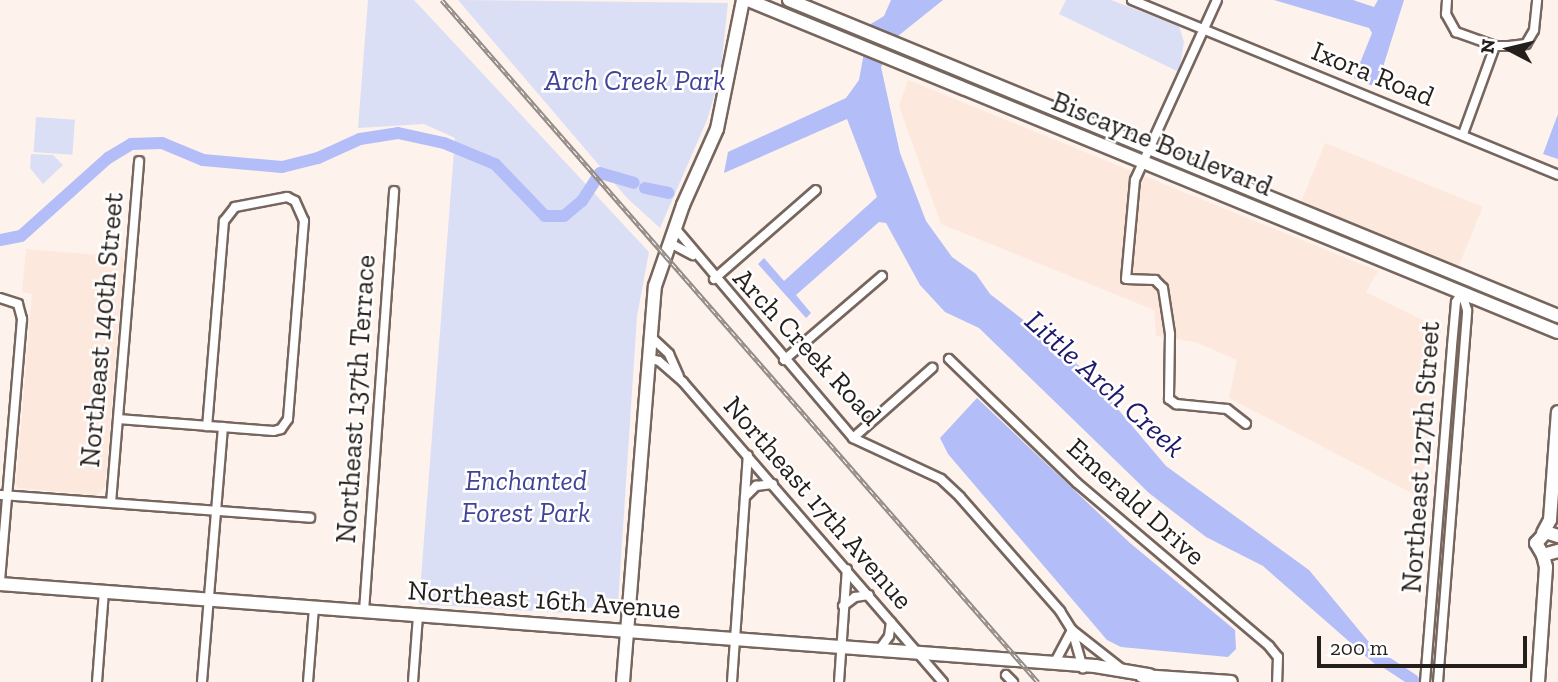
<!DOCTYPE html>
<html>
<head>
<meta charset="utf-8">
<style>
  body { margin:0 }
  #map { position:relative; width:1558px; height:682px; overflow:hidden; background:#fdf2ec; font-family:"Zilla Slab",serif }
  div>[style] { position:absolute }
  .built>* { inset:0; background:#fde8dd; transform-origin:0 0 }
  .green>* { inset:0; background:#dbdff6; transform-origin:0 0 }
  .water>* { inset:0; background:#b3bdf8 }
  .river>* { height:12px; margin:-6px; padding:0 6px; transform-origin:6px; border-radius:6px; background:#b3bdf8 }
  .roads { filter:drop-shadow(2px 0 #76665e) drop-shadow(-2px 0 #76665e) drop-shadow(0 2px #76665e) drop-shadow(0 -2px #76665e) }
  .street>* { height:8px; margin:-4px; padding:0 4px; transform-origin:4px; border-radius:4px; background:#fff }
  .secondary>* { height:12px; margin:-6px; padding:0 6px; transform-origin:6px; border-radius:6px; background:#fff }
  .primary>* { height:12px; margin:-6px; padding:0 6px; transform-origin:6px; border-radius:6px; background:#fff }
  .rail>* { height:4.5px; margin-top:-2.25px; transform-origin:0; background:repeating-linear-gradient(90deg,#fff 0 5px,#948b86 0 10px); box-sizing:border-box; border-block:2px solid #948b86 }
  span { translate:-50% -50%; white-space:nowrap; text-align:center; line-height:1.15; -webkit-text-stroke:5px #fff; paint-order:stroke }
  .street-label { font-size:28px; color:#251f1b }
  .park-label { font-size:28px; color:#404499; font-style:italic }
  .water-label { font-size:30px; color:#1f196c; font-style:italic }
  .north { position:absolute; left:1474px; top:14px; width:70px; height:70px; -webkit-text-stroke:5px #fff; paint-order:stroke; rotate:277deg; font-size:19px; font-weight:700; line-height:28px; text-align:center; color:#251f1b }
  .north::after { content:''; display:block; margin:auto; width:24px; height:32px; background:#251f1b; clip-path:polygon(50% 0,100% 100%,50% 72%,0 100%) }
  .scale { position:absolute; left:1317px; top:636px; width:210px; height:32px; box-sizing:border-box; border:4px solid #251f1b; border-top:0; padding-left:9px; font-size:21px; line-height:24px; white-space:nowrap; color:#251f1b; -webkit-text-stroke:5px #fff; paint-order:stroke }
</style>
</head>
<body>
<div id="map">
  <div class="built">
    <i style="clip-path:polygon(908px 80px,1378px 271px,1366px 292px,1441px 329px,1421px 498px,1229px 398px,1237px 360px,1195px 342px,1156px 336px,1154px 310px,941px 224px,899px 106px)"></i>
    <i style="left:1325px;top:143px;width:170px;height:64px;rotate:22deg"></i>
    <i style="clip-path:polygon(26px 249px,124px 257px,105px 487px,97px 495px,18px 488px,16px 484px,32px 294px,22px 292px)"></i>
  </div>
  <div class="green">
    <i style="clip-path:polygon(368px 0,414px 0,649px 252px,637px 316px,618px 604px,614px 616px,419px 604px,455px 138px,424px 124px,358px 128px)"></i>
    <i style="clip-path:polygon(458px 0,728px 3px,720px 77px,707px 120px,660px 228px,627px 198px)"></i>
    <i style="clip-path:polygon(1066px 0,1111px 0,1179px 26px,1184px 42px,1179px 72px,1059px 14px)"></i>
    <i style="left:36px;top:117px;width:39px;height:35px;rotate:4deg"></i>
    <i style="clip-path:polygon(31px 154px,53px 155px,63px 165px,43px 184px,30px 168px)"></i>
  </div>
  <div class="water">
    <i style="clip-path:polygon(891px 0,943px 0,898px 36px,881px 67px,900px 153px,926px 221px,952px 257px,976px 274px,990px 294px,1066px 353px,1094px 381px,1166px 466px,1309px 570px,1383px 659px,1376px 665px,1263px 566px,1206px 537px,1149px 493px,979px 328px,945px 312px,920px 285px,886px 223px,879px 222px,796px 295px,811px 313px,806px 318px,758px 264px,764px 258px,784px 281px,877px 197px,847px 119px,724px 173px,728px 152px,846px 98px,859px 80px,869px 25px,884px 16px)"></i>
    <i style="clip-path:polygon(1274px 0,1353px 0,1374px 7px,1378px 0,1404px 0,1378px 83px,1373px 86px,1354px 78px,1372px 33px,1369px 28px)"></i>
    <i style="clip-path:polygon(1558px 114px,1558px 159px,1543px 154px)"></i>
    <i style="clip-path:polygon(977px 398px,1130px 543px,1235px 630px,1236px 649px,1228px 657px,1121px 647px,1107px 640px,948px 454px,940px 438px)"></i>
  </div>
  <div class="river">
    <i style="left:645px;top:188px;width:24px;rotate:12deg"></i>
    <i style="left:0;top:240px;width:21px;rotate:-11deg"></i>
    <i style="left:21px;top:236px;width:117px;rotate:-41.9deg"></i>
    <i style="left:108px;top:158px;width:27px;rotate:-31deg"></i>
    <i style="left:131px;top:144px;width:31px;rotate:-2deg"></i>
    <i style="left:162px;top:143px;width:44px;rotate:22.5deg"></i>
    <i style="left:203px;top:160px;width:79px;rotate:5.1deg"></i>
    <i style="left:282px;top:167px;width:37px;rotate:-14deg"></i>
    <i style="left:318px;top:158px;width:46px;rotate:-24.3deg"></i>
    <i style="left:360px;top:139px;width:38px;rotate:-9deg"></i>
    <i style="left:398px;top:133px;width:47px;rotate:12.3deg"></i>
    <i style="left:444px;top:143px;width:55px;rotate:22.4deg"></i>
    <i style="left:495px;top:164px;width:72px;rotate:46.1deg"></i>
    <i style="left:545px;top:216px;width:19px"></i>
    <i style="left:564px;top:216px;width:23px;rotate:-40deg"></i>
    <i style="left:582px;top:201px;width:33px;rotate:-57deg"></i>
    <i style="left:600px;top:173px;width:35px;rotate:16deg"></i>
    <i style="left:1369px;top:651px;width:53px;rotate:33.4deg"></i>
  </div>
  <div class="roads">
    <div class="street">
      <i style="left:1132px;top:0;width:461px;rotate:22.3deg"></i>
      <i style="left:1217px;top:0;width:198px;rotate:114.5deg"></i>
      <i style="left:1135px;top:180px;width:99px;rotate:95.2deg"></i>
      <i style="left:1126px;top:279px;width:29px;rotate:2deg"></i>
      <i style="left:1155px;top:280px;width:11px;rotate:45deg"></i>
      <i style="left:1163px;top:288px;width:47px;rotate:81.3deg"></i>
      <i style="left:1170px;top:334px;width:65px;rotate:90.9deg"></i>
      <i style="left:1169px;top:399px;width:9px;rotate:36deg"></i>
      <i style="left:1176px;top:404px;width:51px;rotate:5.6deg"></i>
      <i style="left:1227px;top:409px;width:24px;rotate:38deg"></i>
      <i style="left:1447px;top:0;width:14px;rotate:94deg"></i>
      <i style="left:1446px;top:14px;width:21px;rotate:61deg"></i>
      <i style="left:1456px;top:32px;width:41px;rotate:19.7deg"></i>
      <i style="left:1495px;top:46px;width:14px"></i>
      <i style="left:1509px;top:46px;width:17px;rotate:-7deg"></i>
      <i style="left:1526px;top:44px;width:16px;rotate:-60deg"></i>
      <i style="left:1534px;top:30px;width:30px;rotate:-84deg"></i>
      <i style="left:1463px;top:134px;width:94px;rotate:-70deg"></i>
      <i style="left:675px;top:228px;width:275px;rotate:49.7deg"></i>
      <i style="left:853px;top:438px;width:97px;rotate:25deg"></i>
      <i style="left:941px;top:479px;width:26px;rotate:43deg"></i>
      <i style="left:960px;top:497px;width:152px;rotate:48.7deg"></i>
      <i style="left:1060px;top:611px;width:22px;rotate:58deg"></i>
      <i style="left:1072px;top:630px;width:40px;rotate:74deg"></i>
      <i style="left:670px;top:243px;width:26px;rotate:28deg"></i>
      <i style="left:714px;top:279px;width:135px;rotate:-41.1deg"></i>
      <i style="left:0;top:298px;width:19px;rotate:18deg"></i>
      <i style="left:18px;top:304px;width:16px;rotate:75deg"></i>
      <i style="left:22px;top:319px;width:262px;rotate:94.8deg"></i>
      <i style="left:650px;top:336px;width:26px;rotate:43deg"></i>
      <i style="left:669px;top:354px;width:24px;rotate:66deg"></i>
      <i style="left:648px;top:358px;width:11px;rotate:15deg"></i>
      <i style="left:659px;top:361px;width:32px;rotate:41deg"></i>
      <i style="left:683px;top:382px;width:397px;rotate:49.1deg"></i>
      <i style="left:949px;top:359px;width:178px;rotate:44.1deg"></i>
      <i style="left:1077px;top:483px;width:252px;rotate:40.3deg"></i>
      <i style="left:1269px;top:646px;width:14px;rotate:51deg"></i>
      <i style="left:1278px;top:657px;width:25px;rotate:92deg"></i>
      <i style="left:784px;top:360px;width:129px;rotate:-40.6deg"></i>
      <i style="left:118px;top:419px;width:156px;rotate:4.4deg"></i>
      <i style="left:274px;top:431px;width:7px;rotate:-16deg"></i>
      <i style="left:281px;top:429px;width:12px;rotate:-55deg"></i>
      <i style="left:288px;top:419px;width:199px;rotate:-85.4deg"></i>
      <i style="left:304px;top:221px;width:22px;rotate:-114deg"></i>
      <i style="left:295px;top:201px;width:9px;rotate:-153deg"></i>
      <i style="left:287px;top:197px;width:53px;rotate:169.1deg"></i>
      <i style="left:235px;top:207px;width:18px;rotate:128deg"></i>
      <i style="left:224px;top:221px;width:206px;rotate:94.7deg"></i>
      <i style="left:853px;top:438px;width:106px;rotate:-41.5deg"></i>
      <i style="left:0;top:495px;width:311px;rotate:4.2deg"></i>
      <i style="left:745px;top:497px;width:16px;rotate:-45deg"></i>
      <i style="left:756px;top:486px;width:17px;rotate:-7deg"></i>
      <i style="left:111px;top:503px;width:343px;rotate:-85.3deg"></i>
      <i style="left:843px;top:606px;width:15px;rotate:-37deg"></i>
      <i style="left:855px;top:597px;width:14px;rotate:-8deg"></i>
      <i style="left:364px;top:611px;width:421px;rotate:-85.9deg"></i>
      <i style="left:1072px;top:630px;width:63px;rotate:38deg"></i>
      <i style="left:879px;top:650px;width:17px;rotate:-54deg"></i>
      <i style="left:889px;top:636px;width:14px;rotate:-82deg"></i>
      <i style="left:1054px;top:664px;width:38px;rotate:-62deg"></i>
      <i style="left:1006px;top:675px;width:10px;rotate:45deg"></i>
      <i style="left:97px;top:682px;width:91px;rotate:-85.6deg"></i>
      <i style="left:202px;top:682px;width:256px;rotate:-85.3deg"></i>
      <i style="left:308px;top:682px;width:75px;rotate:-85.4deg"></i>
      <i style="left:413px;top:682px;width:67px;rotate:-85.7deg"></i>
      <i style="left:732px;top:682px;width:227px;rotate:-86deg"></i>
      <i style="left:839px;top:682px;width:113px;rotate:-86deg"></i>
      <i style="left:1425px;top:682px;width:337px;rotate:-85.4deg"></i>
      <i style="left:1452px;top:346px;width:44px;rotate:-84.8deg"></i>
      <i style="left:1456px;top:302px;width:12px;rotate:-59deg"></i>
      <i style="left:1438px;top:682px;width:373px;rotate:-85.5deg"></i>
      <i style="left:1467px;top:310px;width:19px;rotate:-106deg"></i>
    </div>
    <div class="secondary">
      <i style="left:1543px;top:533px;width:15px;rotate:-62deg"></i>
      <i style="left:1550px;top:520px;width:108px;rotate:-85.8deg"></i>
      <i style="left:1558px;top:536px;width:13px;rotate:-162deg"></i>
      <i style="left:1546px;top:532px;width:15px;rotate:132deg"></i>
      <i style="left:1536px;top:543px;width:14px;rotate:60deg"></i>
      <i style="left:1543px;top:555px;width:16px;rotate:-15deg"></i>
      <i style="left:0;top:584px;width:1098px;rotate:4.28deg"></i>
      <i style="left:1095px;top:666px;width:55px;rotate:9.5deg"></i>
      <i style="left:1142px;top:676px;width:89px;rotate:3.9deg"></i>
      <i style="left:623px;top:682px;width:397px;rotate:-85.4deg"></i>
      <i style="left:655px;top:286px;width:86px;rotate:-70.9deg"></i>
      <i style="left:683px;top:205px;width:83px;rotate:-65.9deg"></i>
      <i style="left:717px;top:129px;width:132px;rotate:-78.6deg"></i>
      <i style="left:1538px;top:682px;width:115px;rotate:-86deg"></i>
      <i style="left:1546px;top:567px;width:12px;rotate:-104deg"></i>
    </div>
    <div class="primary">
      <i style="left:748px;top:0;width:875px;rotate:22.29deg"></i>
      <i style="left:789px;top:0;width:831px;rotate:22.34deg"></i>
    </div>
  </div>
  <div class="rail">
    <i style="left:442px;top:0;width:906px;rotate:48.85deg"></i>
  </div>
  <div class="street-label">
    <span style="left:1373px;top:74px;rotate:22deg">Ixora Road</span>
    <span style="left:1162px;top:144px;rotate:22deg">Biscayne Boulevard</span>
    <span style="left:102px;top:330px;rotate:-85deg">Northeast 140th Street</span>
    <span style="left:807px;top:347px;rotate:47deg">Arch Creek Road</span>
    <span style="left:356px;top:399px;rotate:-86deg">Northeast 137th Terrace</span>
    <span style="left:1421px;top:457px;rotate:-86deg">Northeast 127th Street</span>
    <span style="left:1136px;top:502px;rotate:42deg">Emerald Drive</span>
    <span style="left:818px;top:503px;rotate:49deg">Northeast 17th Avenue</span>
    <span style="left:544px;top:600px;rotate:4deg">Northeast 16th Avenue</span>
  </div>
  <div class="park-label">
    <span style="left:635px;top:81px">Arch Creek Park</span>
    <span style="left:526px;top:497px">Enchanted<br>Forest Park</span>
  </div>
  <div class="water-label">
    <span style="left:1105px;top:384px;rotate:42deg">Little Arch Creek</span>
  </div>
  <div class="north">N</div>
  <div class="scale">200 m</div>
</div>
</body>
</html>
